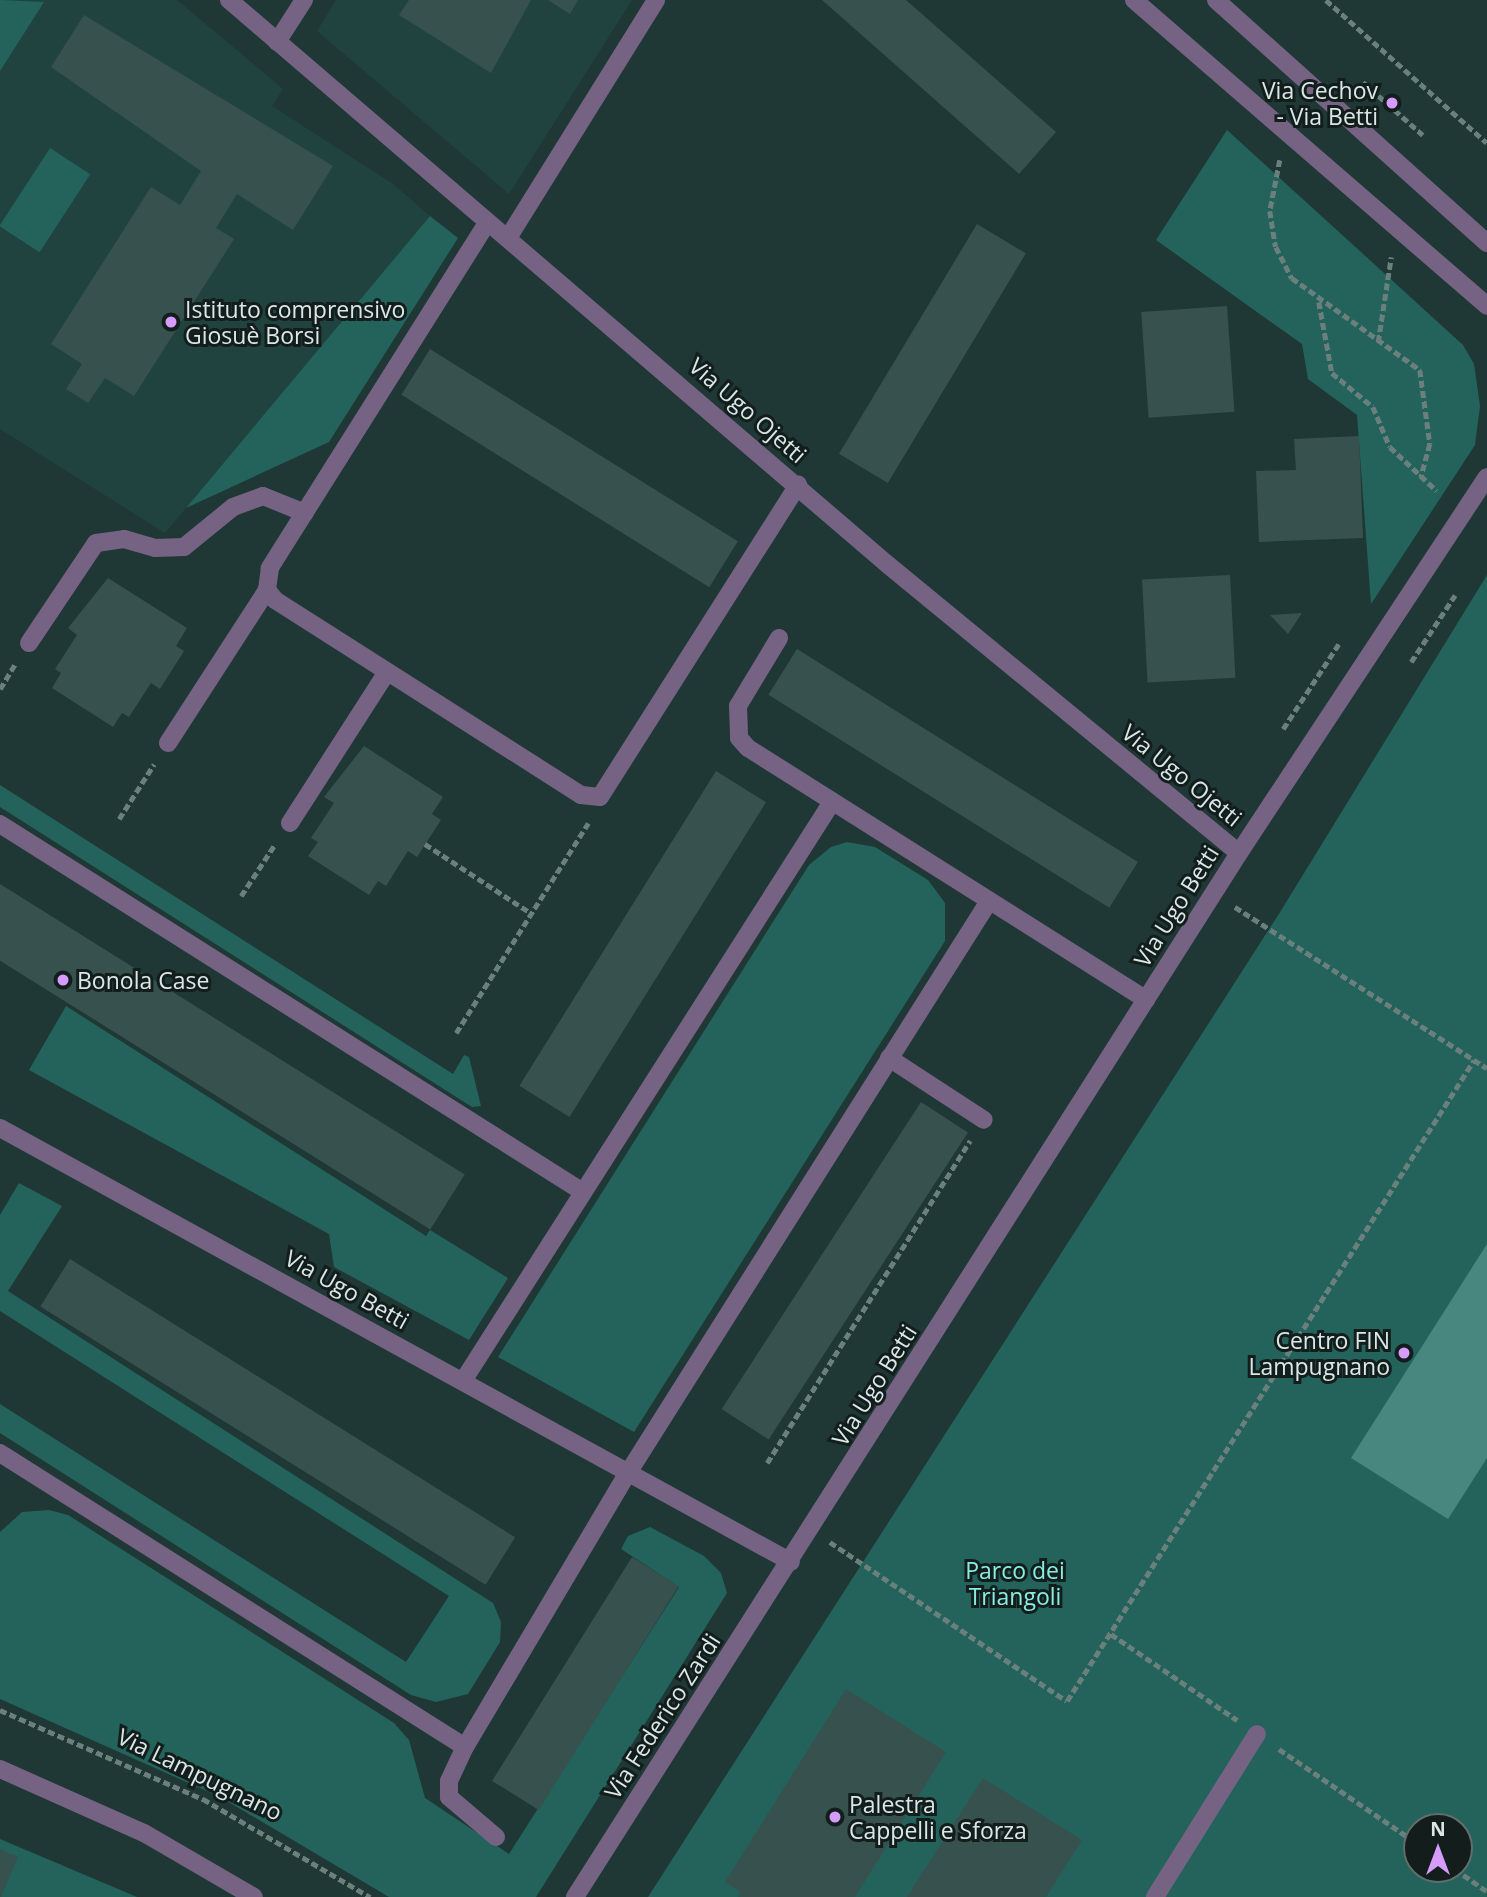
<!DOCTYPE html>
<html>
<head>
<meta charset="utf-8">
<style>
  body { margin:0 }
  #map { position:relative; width:1487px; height:1897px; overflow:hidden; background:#1f3835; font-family:"Open Sans",sans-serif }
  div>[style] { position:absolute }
  .built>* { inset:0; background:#21433f }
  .green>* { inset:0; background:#23635c; transform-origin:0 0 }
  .water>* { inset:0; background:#488780 }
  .building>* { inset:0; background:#37514e; transform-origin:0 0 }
  .path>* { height:4.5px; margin-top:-2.25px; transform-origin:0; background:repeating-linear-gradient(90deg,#6b807d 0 7px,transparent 0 10.5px) }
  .minor>* { height:18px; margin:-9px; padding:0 9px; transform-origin:9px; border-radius:9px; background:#766384 }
  .dots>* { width:19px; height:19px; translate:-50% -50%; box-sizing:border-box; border:4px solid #121d1c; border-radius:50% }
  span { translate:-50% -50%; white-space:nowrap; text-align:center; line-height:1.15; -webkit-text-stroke:6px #121d1c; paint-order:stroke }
  .poi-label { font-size:23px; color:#d9e7e5 }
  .right { translate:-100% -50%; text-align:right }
  .left { translate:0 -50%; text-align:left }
  .street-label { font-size:23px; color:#d9e7e5 }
  .park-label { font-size:23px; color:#88ece1 }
  .north { position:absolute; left:1403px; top:1813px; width:70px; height:70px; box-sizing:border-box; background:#121d1c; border:2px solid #626e6c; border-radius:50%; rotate:0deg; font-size:19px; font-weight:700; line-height:28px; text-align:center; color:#d9e7e5 }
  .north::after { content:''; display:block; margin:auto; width:24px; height:32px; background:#d59cfb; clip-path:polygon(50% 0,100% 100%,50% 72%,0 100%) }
</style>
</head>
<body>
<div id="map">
  <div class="built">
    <i style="clip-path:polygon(0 0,177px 0,283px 89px,272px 106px,393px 184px,430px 216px,165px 533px,0 429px)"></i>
    <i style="clip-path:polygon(336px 0,632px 0,509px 194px,317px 31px)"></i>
  </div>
  <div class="green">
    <i style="clip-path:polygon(0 0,44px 2px,0 71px)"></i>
    <i style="clip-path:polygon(1227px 130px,1463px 345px,1474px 364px,1480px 406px,1475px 445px,1371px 604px,1357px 415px,1308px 379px,1302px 344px,1156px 240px)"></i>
    <i style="left:50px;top:148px;width:48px;height:93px;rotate:33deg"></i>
    <i style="clip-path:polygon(430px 216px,458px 238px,329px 442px,186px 508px)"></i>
    <i style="clip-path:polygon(evenodd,1487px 575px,1487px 1897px,648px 1897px,1282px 909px,1487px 575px,1417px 1827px,1459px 1827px,1459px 1869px,1417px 1869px,1417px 1827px)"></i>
    <i style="clip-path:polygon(0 785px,453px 1074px,464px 1055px,469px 1057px,481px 1106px,472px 1107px,0 807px)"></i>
    <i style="clip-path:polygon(847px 842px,875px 847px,928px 880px,945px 903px,945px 941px,634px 1432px,498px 1357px,809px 865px,831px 847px)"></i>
    <i style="clip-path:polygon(66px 1006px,426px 1236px,430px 1230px,508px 1278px,469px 1340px,334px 1267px,329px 1234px,29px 1070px)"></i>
    <i style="clip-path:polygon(19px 1183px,62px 1206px,8px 1291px,493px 1603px,501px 1622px,500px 1642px,468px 1694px,436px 1702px,411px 1695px,0 1433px,0 1404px,406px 1662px,449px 1596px,0 1311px,0 1215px)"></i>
    <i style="clip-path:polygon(49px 1510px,68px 1515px,394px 1723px,409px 1740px,425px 1798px,509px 1854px,679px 1587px,621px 1549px,628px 1536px,650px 1527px,704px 1556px,721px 1573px,727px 1593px,536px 1897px,389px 1897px,220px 1797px,0 1699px,0 1532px,22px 1512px)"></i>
    <i style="clip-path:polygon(0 1839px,137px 1897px,0 1897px)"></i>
  </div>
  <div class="water">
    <i style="clip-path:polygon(1487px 1244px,1487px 1458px,1448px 1519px,1351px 1458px)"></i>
  </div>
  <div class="building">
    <i style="clip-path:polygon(409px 0,531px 0,491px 73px,399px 15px)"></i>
    <i style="clip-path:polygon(548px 0,578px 0,570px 14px)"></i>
    <i style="clip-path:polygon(822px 0,906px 0,1056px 132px,1019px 174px)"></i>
    <i style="clip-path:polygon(84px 15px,333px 166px,293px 230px,237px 194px,216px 228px,234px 239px,134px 396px,105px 378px,88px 403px,66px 389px,82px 364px,51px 344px,151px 187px,180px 205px,201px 171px,51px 67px)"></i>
    <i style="left:977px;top:224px;width:57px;height:268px;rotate:31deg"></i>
    <i style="left:1227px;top:306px;width:106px;height:86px;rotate:86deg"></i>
    <i style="left:430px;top:349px;width:363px;height:54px;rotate:32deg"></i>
    <i style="clip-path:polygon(1359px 436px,1363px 538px,1259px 542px,1256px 471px,1296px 470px,1294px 439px)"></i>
    <i style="left:1230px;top:575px;width:103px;height:88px;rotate:87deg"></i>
    <i style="clip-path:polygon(108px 578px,187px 628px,176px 646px,184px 651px,160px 689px,151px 683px,129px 717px,122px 713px,113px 727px,52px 688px,61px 673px,55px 669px,77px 635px,68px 628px)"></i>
    <i style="clip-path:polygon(1302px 613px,1288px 634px,1270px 615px)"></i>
    <i style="left:797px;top:649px;width:402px;height:54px;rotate:32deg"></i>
    <i style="clip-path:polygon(364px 746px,443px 797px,432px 814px,441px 820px,417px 857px,408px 851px,386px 886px,378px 881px,369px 895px,308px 856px,318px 842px,311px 838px,334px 803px,324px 797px)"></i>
    <i style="left:716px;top:771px;width:59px;height:371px;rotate:32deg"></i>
    <i style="left:0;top:884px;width:548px;height:65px;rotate:32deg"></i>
    <i style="left:921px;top:1102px;width:56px;height:366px;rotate:33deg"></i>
    <i style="left:70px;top:1259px;width:525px;height:56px;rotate:32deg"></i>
    <i style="left:632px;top:1557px;width:55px;height:264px;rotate:32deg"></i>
    <i style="clip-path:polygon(846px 1689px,946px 1752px,855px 1897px,738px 1897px,741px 1892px,725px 1882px)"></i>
    <i style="clip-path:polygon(983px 1778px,1082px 1840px,1046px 1897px,907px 1897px)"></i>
    <i style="clip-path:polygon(0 1849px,18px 1857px,1px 1897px,0 1897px)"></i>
  </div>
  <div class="path">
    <i style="left:1326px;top:0;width:215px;rotate:41.6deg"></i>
    <i style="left:1363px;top:82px;width:80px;rotate:41.5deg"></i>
    <i style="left:1280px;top:160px;width:52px;rotate:101.1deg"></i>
    <i style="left:1270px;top:211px;width:36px;rotate:81deg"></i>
    <i style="left:1276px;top:247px;width:35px;rotate:63deg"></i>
    <i style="left:1292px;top:278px;width:158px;rotate:35.7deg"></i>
    <i style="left:1420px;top:370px;width:75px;rotate:82.3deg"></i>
    <i style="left:1430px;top:444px;width:34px;rotate:105deg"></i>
    <i style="left:1319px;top:302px;width:72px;rotate:79.6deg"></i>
    <i style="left:1332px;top:373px;width:53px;rotate:39.7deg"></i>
    <i style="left:1373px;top:407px;width:43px;rotate:67deg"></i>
    <i style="left:1390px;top:447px;width:64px;rotate:43.1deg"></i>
    <i style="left:1378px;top:342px;width:86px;rotate:-81.3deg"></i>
    <i style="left:1411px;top:662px;width:80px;rotate:-56.7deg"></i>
    <i style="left:0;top:689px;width:29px;rotate:-59deg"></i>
    <i style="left:1283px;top:729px;width:104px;rotate:-56.8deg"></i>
    <i style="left:119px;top:819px;width:65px;rotate:-57.5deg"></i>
    <i style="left:425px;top:844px;width:126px;rotate:33.1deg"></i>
    <i style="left:241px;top:896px;width:62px;rotate:-56.8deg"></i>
    <i style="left:1235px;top:907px;width:299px;rotate:32.6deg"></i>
    <i style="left:456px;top:1033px;width:248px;rotate:-57.8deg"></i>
    <i style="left:767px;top:1463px;width:381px;rotate:-57.8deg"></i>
    <i style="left:830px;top:1542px;width:285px;rotate:33.9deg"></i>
    <i style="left:1067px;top:1701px;width:759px;rotate:-57.59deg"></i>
    <i style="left:1111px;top:1634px;width:153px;rotate:34.3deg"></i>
    <i style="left:0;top:1710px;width:222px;rotate:23.7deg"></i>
    <i style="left:203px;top:1799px;width:194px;rotate:30.4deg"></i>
    <i style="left:1279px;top:1749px;width:167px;rotate:34.3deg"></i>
    <i style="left:1455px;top:1869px;width:39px;rotate:35deg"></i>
  </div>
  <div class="minor">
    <i style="left:229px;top:0;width:867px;rotate:40.6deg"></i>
    <i style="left:887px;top:564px;width:455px;rotate:39.4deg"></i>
    <i style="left:1134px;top:0;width:467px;rotate:40.9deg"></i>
    <i style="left:1216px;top:0;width:364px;rotate:41.9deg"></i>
    <i style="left:277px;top:42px;width:50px;rotate:-57.3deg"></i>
    <i style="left:487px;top:223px;width:408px;rotate:122.2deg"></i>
    <i style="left:270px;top:568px;width:22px;rotate:98deg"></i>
    <i style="left:267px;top:590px;width:13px;rotate:51deg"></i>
    <i style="left:275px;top:600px;width:363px;rotate:32.5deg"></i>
    <i style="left:581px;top:795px;width:19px;rotate:6deg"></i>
    <i style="left:600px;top:797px;width:370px;rotate:-57.6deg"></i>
    <i style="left:508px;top:238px;width:280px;rotate:-58.1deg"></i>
    <i style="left:779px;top:638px;width:79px;rotate:121.1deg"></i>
    <i style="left:738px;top:706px;width:32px;rotate:88deg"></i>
    <i style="left:739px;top:738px;width:13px;rotate:48deg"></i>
    <i style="left:748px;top:748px;width:471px;rotate:32.3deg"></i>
    <i style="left:29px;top:643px;width:120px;rotate:-56.2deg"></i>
    <i style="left:96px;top:543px;width:28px;rotate:-8deg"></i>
    <i style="left:124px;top:539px;width:32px;rotate:16deg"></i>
    <i style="left:155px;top:548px;width:29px;rotate:-2deg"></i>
    <i style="left:184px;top:547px;width:63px;rotate:-39.2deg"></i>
    <i style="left:233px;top:507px;width:32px;rotate:-20deg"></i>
    <i style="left:263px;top:496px;width:45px;rotate:22deg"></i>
    <i style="left:168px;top:743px;width:182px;rotate:-57.1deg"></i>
    <i style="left:290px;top:823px;width:179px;rotate:-57.3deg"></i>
    <i style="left:0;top:824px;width:689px;rotate:32.26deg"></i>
    <i style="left:889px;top:1058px;width:113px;rotate:33.1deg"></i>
    <i style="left:0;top:1128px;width:902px;rotate:28.75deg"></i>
    <i style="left:463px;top:1381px;width:687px;rotate:-57.49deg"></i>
    <i style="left:0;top:1453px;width:550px;rotate:32.3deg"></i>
    <i style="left:0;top:1769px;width:158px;rotate:24deg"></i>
    <i style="left:144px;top:1833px;width:127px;rotate:30.2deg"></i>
    <i style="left:496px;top:1837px;width:62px;rotate:-139.6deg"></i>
    <i style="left:449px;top:1797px;width:16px;rotate:-90deg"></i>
    <i style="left:449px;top:1781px;width:38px;rotate:-65deg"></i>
    <i style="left:465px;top:1747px;width:319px;rotate:-59.3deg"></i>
    <i style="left:628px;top:1473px;width:676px;rotate:-57.74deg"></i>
    <i style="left:575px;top:1897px;width:1237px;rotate:-57.54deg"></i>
    <i style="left:1239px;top:853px;width:450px;rotate:-56.6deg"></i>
    <i style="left:1155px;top:1897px;width:192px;rotate:-58deg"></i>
  </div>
  <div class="dots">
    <i style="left:1392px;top:103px;background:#d59cfb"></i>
    <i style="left:171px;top:322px;background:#d59cfb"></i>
    <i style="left:63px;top:980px;background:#d59cfb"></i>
    <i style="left:1404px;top:1353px;background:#d59cfb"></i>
    <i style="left:835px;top:1817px;background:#d59cfb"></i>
  </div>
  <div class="poi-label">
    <span class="right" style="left:1378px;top:103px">Via Cechov<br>- Via Betti</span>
    <span class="left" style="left:185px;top:322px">Istituto comprensivo<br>Giosuè Borsi</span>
    <span class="left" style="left:77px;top:980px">Bonola Case</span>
    <span class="right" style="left:1390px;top:1353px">Centro FIN<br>Lampugnano</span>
    <span class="left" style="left:849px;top:1817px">Palestra<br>Cappelli e Sforza</span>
  </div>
  <div class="street-label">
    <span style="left:748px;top:410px;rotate:41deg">Via Ugo Ojetti</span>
    <span style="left:1182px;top:775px;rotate:39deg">Via Ugo Ojetti</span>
    <span style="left:1176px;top:906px;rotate:-58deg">Via Ugo Betti</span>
    <span style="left:347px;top:1289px;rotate:29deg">Via Ugo Betti</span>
    <span style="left:874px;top:1385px;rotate:-58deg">Via Ugo Betti</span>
    <span style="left:662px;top:1716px;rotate:-57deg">Via Federico Zardi</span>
    <span style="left:200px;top:1774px;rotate:26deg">Via Lampugnano</span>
  </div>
  <div class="park-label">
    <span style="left:1015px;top:1583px">Parco dei<br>Triangoli</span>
  </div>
  <div class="north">N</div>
</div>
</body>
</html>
